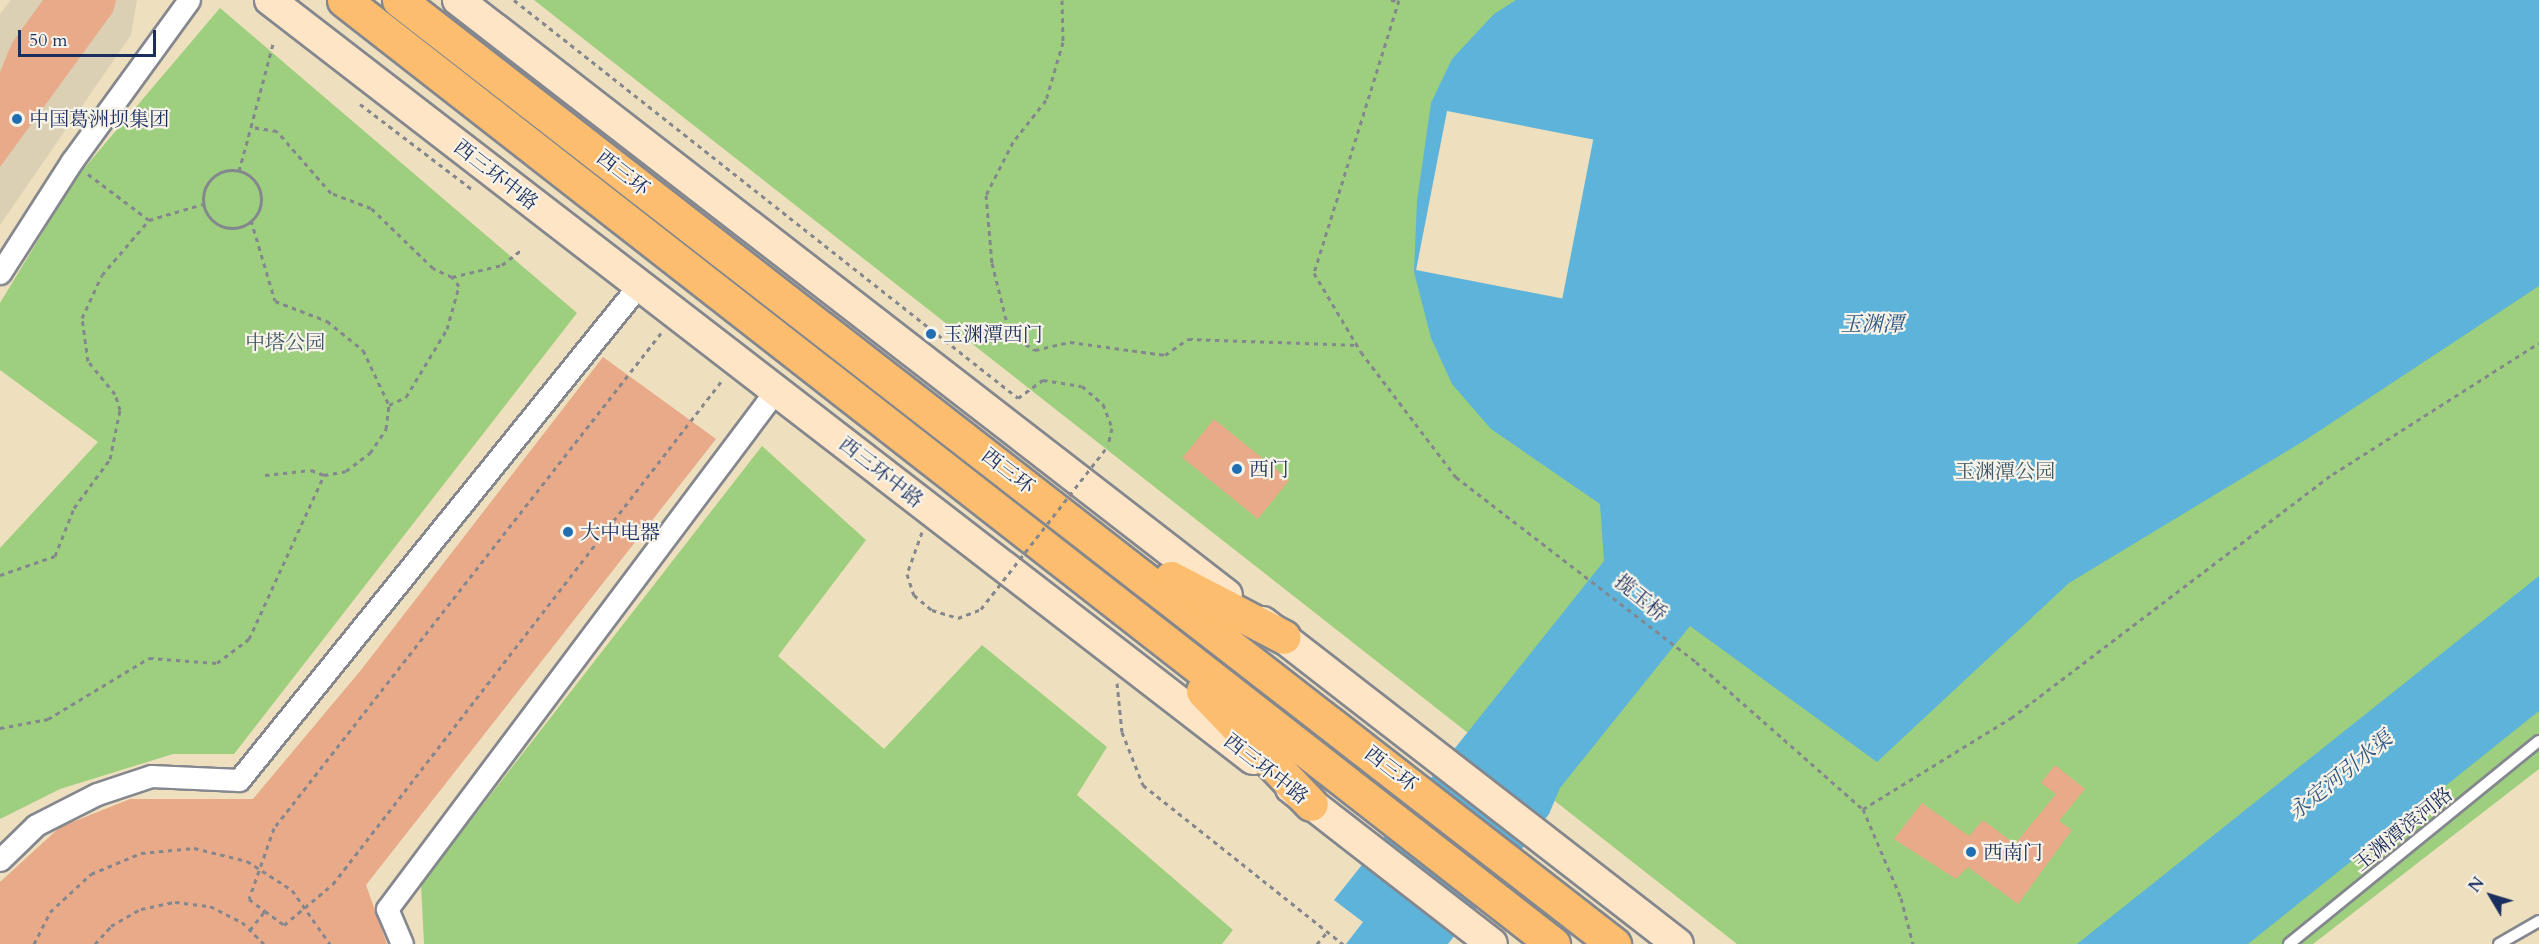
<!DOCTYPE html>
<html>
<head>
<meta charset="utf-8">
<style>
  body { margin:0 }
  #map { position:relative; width:2539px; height:944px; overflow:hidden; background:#eedfbe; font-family:Cardo,"Noto Serif SC",serif }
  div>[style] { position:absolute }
  .built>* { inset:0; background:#dbd0b4 }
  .green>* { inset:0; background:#9dcf7f }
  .water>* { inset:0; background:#5db3d9 }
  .pier>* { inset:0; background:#eedfbe; transform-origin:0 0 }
  .building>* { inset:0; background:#e8aa88; transform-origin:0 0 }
  .path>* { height:3px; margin-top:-1.5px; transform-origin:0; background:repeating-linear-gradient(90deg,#84878e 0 4.5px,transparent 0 9px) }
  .path>.ring { margin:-1.5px; padding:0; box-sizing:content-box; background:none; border:3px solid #84878e; border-radius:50% }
  .roads { filter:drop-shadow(2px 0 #84878e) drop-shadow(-2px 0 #84878e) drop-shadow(0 2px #84878e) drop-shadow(0 -2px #84878e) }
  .lane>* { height:10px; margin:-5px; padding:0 5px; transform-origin:5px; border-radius:5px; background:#fff }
  .street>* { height:21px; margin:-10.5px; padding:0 10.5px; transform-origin:10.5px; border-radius:10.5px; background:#fff }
  .secondary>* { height:30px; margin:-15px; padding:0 15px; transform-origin:15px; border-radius:15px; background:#fee5c5 }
  .highway>* { height:33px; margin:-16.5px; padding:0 16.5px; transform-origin:16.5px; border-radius:16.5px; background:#fcbd6e }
  .path-bridge>* { height:3px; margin-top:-1.5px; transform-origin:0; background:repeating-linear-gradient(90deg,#84878e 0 4.5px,transparent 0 9px) }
  .dots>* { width:16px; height:16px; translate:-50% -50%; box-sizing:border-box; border:3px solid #f7f3e8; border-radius:50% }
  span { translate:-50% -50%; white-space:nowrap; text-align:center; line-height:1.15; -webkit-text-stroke:4.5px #f7f3e8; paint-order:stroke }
  .poi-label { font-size:20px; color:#1b2f5e }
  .left { translate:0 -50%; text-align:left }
  .street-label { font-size:20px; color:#1b2f5e }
  .park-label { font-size:20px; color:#3c5766 }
  .water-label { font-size:21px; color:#2f5783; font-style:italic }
  .north { position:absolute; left:2461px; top:866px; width:60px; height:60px; -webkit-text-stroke:4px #f7f3e8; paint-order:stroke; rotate:308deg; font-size:16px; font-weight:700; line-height:24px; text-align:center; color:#1b2f5e }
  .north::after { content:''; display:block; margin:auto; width:21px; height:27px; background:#1b2f5e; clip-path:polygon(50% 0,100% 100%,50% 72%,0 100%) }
  .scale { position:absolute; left:18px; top:30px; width:138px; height:27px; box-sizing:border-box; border:3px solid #1b2f5e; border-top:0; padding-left:8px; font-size:18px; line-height:21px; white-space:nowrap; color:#1b2f5e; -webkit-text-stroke:4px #f7f3e8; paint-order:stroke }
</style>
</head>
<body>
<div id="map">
  <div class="built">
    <i style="clip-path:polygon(11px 0,137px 0,131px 35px,0 225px,0 14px)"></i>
  </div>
  <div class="green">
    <i style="clip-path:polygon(534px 0,2539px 0,2539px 769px,2313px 944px,1737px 944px)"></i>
    <i style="clip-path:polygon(220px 8px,577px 313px,234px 754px,173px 754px,60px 789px,0 819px,0 548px,98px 442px,0 370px,0 303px,75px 179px)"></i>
    <i style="clip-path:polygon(762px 446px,866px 540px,778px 656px,884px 749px,982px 645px,1107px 747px,1077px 795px,1233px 930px,1222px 944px,424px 944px,421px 884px)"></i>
  </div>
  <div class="water">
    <i style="clip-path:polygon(1516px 0,2539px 0,2539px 286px,2307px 439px,2069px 583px,1877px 762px,1690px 626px,1560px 788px,1549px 814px,1448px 944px,1346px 944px,1363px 922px,1334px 900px,1604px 561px,1600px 504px,1491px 429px,1452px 384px,1431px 338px,1414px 272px,1417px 201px,1431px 103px,1452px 59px,1494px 14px)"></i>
    <i style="clip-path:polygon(2539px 576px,2539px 711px,2248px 944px,2077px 944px)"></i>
  </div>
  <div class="pier">
    <i style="left:1447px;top:111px;width:149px;height:162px;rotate:11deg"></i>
  </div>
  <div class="building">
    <i style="clip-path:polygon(43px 0,116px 0,113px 12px,0 167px,0 72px,12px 43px)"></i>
    <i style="clip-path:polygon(603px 357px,716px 439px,366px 885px,387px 944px,0 944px,0 882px,60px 827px,130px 799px,253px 799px,361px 670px)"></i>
    <i style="left:1214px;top:419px;width:97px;height:50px;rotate:39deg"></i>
    <i style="clip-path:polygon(2055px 765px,2085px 789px,2059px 821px,2072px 830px,2018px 904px,1968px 867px,1956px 879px,1894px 839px,1922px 803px,1969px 836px,1983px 820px,2015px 844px,2056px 794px,2041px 783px)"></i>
  </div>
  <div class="path">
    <i style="left:514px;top:0;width:642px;rotate:38.3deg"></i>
    <i style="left:1018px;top:398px;width:31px;rotate:-36deg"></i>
    <i style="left:1043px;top:380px;width:39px;rotate:9deg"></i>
    <i style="left:1082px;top:386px;width:28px;rotate:41deg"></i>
    <i style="left:1103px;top:404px;width:26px;rotate:69deg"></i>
    <i style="left:1112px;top:428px;width:18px;rotate:103deg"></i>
    <i style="left:1062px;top:0;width:42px;rotate:88.6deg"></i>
    <i style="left:1063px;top:42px;width:60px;rotate:106.3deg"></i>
    <i style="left:1046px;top:100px;width:53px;rotate:128.2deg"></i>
    <i style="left:1013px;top:142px;width:59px;rotate:117deg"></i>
    <i style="left:986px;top:195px;width:68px;rotate:85deg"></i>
    <i style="left:992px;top:263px;width:74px;rotate:76deg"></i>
    <i style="left:1010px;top:335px;width:29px;rotate:31deg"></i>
    <i style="left:1035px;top:350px;width:36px;rotate:-13deg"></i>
    <i style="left:1070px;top:342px;width:96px;rotate:7.8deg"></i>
    <i style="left:1165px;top:355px;width:28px;rotate:-35deg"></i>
    <i style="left:1188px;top:339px;width:169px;rotate:2deg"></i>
    <i style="left:1391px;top:0;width:7px;rotate:8deg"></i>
    <i style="left:1399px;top:0;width:286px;rotate:107.3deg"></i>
    <i style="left:1314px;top:273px;width:92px;rotate:59.3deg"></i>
    <i style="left:1361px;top:352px;width:157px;rotate:52.8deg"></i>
    <i style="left:1456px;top:477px;width:303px;rotate:37.6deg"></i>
    <i style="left:1696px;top:662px;width:222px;rotate:41.4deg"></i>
    <i style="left:1863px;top:809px;width:174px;rotate:-31.6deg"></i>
    <i style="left:2011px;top:718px;width:404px;rotate:-37.2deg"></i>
    <i style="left:2333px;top:474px;width:244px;rotate:-32.5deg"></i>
    <i style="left:360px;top:104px;width:142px;rotate:37.3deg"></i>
    <i class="ring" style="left:203px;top:170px;width:55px;height:55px"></i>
    <i style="left:239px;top:171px;width:46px;rotate:-74.7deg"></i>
    <i style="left:88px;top:174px;width:76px;rotate:37deg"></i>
    <i style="left:149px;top:220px;width:56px;rotate:-16.5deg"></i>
    <i style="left:251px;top:220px;width:84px;rotate:73.5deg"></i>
    <i style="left:275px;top:301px;width:56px;rotate:21deg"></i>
    <i style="left:327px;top:321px;width:46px;rotate:38.9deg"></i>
    <i style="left:363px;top:350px;width:61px;rotate:64.7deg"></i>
    <i style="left:452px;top:277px;width:51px;rotate:-13.5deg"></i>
    <i style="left:502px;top:265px;width:24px;rotate:-38deg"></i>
    <i style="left:661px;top:333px;width:628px;rotate:128.02deg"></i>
    <i style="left:274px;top:828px;width:75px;rotate:109.4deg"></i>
    <i style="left:249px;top:899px;width:20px;rotate:37deg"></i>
    <i style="left:265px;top:911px;width:24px;rotate:36deg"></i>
    <i style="left:284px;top:925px;width:64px;rotate:-39.9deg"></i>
    <i style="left:333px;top:884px;width:638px;rotate:-52.32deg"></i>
    <i style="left:265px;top:475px;width:46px;rotate:-6.2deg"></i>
    <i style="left:311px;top:470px;width:14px;rotate:21deg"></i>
    <i style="left:922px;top:532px;width:45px;rotate:109.7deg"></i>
    <i style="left:907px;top:574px;width:22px;rotate:72deg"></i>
    <i style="left:914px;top:595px;width:23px;rotate:40deg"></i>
    <i style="left:932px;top:610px;width:27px;rotate:17deg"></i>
    <i style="left:958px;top:618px;width:25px;rotate:-21deg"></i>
    <i style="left:0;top:575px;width:58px;rotate:-19.1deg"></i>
    <i style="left:55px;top:556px;width:52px;rotate:-68.4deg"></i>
    <i style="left:74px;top:508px;width:61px;rotate:-53.7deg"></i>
    <i style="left:110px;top:459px;width:50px;rotate:-78.5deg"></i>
    <i style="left:120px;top:410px;width:17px;rotate:-107deg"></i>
    <i style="left:115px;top:394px;width:43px;rotate:-129.3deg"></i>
    <i style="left:88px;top:361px;width:43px;rotate:-97.9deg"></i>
    <i style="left:82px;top:318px;width:47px;rotate:-65.1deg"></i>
    <i style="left:102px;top:275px;width:72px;rotate:-49.5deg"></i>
    <i style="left:1117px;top:683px;width:49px;rotate:84.2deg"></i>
    <i style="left:1122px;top:732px;width:57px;rotate:68.4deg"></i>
    <i style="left:1143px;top:785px;width:256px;rotate:38.5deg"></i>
    <i style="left:0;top:728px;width:49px;rotate:-10.6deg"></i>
    <i style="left:48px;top:719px;width:118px;rotate:-31.1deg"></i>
    <i style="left:149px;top:658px;width:68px;rotate:4.2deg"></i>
    <i style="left:217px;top:663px;width:40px;rotate:-37deg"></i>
    <i style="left:249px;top:639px;width:180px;rotate:-65.4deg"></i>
    <i style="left:324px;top:475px;width:22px;rotate:-10deg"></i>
    <i style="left:346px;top:471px;width:30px;rotate:-37deg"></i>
    <i style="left:370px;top:453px;width:29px;rotate:-56deg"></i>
    <i style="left:386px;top:429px;width:24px;rotate:-83deg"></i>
    <i style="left:389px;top:405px;width:19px;rotate:-25deg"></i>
    <i style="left:406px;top:397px;width:79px;rotate:-58.9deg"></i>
    <i style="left:447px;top:329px;width:45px;rotate:-74.4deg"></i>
    <i style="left:459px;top:286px;width:11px;rotate:-128deg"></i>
    <i style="left:452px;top:277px;width:21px;rotate:-155deg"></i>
    <i style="left:433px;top:268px;width:86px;rotate:-135.9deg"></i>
    <i style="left:371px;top:208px;width:43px;rotate:-159.4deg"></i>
    <i style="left:331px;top:193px;width:82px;rotate:-131.1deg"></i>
    <i style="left:277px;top:131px;width:26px;rotate:-171deg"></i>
    <i style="left:251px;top:127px;width:86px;rotate:-75.2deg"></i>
    <i style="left:1863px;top:809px;width:97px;rotate:66.9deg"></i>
    <i style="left:1901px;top:898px;width:48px;rotate:75.4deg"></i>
    <i style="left:250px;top:930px;width:24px;rotate:-52deg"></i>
    <i style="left:34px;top:944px;width:36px;rotate:-63deg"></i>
    <i style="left:50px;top:912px;width:56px;rotate:-42.8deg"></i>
    <i style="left:91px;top:874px;width:54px;rotate:-22.8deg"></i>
    <i style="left:141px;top:853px;width:53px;rotate:-5.4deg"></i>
    <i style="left:194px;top:848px;width:55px;rotate:13.8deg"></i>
    <i style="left:247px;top:861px;width:54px;rotate:32.8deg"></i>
    <i style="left:292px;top:890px;width:66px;rotate:54.9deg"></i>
    <i style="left:95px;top:944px;width:24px;rotate:-48deg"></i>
    <i style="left:111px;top:926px;width:34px;rotate:-30deg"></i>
    <i style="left:141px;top:909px;width:35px;rotate:-12deg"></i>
    <i style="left:175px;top:902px;width:35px;rotate:7deg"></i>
    <i style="left:210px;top:906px;width:36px;rotate:27deg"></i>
    <i style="left:242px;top:922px;width:31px;rotate:45deg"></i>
    <i style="left:1317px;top:944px;width:16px;rotate:-50deg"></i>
  </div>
  <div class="roads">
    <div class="lane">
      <i style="left:2289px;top:944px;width:322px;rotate:-39.1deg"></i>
      <i style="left:2499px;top:944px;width:46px;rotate:-29.9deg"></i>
    </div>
    <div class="street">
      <i style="left:0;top:273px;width:133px;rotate:-57.3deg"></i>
      <i style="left:72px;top:161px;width:199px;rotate:-54deg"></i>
      <i style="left:0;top:860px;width:50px;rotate:-44.2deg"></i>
      <i style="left:36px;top:825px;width:68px;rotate:-26.9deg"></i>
      <i style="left:97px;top:794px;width:57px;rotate:-18.4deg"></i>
      <i style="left:151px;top:776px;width:88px;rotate:2.6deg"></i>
      <i style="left:239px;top:780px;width:636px;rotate:-51.06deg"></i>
      <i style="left:402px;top:944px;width:38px;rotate:-113deg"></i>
      <i style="left:387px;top:909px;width:649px;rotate:-53.15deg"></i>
    </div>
    <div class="secondary">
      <i style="left:270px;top:0;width:1242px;rotate:37.67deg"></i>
      <i style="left:458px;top:0;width:972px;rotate:37.73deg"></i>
      <i style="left:1263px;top:622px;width:525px;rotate:37.81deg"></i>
      <i style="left:1291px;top:788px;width:254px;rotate:37.8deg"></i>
    </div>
    <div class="highway">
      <i style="left:344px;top:0;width:1534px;rotate:37.98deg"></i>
      <i style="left:399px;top:0;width:1539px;rotate:37.85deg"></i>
      <i style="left:1171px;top:578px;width:127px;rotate:27.6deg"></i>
      <i style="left:1203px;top:691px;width:156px;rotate:46.3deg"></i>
    </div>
  </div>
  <div class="path-bridge">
    <i style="left:981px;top:609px;width:207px;rotate:-52.1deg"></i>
  </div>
  <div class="dots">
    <i style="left:17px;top:119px;background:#1f6fb2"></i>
    <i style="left:931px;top:334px;background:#1f6fb2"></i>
    <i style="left:1237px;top:469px;background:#1f6fb2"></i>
    <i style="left:568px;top:532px;background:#1f6fb2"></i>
    <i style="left:1971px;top:852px;background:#1f6fb2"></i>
  </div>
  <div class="poi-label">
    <span class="left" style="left:29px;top:119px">中国葛洲坝集团</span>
    <span class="left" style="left:943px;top:334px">玉渊潭西门</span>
    <span class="left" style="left:1249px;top:469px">西门</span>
    <span class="left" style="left:580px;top:532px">大中电器</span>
    <span class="left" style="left:1983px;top:852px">西南门</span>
  </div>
  <div class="street-label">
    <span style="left:623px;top:173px;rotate:38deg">西三环</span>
    <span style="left:496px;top:175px;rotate:38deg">西三环中路</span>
    <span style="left:1008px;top:471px;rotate:38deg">西三环</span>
    <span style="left:881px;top:472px;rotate:38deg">西三环中路</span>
    <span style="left:1641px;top:598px;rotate:39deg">揽玉桥</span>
    <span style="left:1266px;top:769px;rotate:38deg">西三环中路</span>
    <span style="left:1391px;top:769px;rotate:38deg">西三环</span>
    <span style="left:2403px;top:829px;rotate:-39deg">玉渊潭滨河路</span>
  </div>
  <div class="park-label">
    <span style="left:285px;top:342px">中塔公园</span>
    <span style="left:2005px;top:471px">玉渊潭公园</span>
  </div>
  <div class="water-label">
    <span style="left:1872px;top:325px">玉渊潭</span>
    <span style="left:2341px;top:776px;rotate:-39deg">永定河引水渠</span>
  </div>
  <div class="north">N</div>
  <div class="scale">50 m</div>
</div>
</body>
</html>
